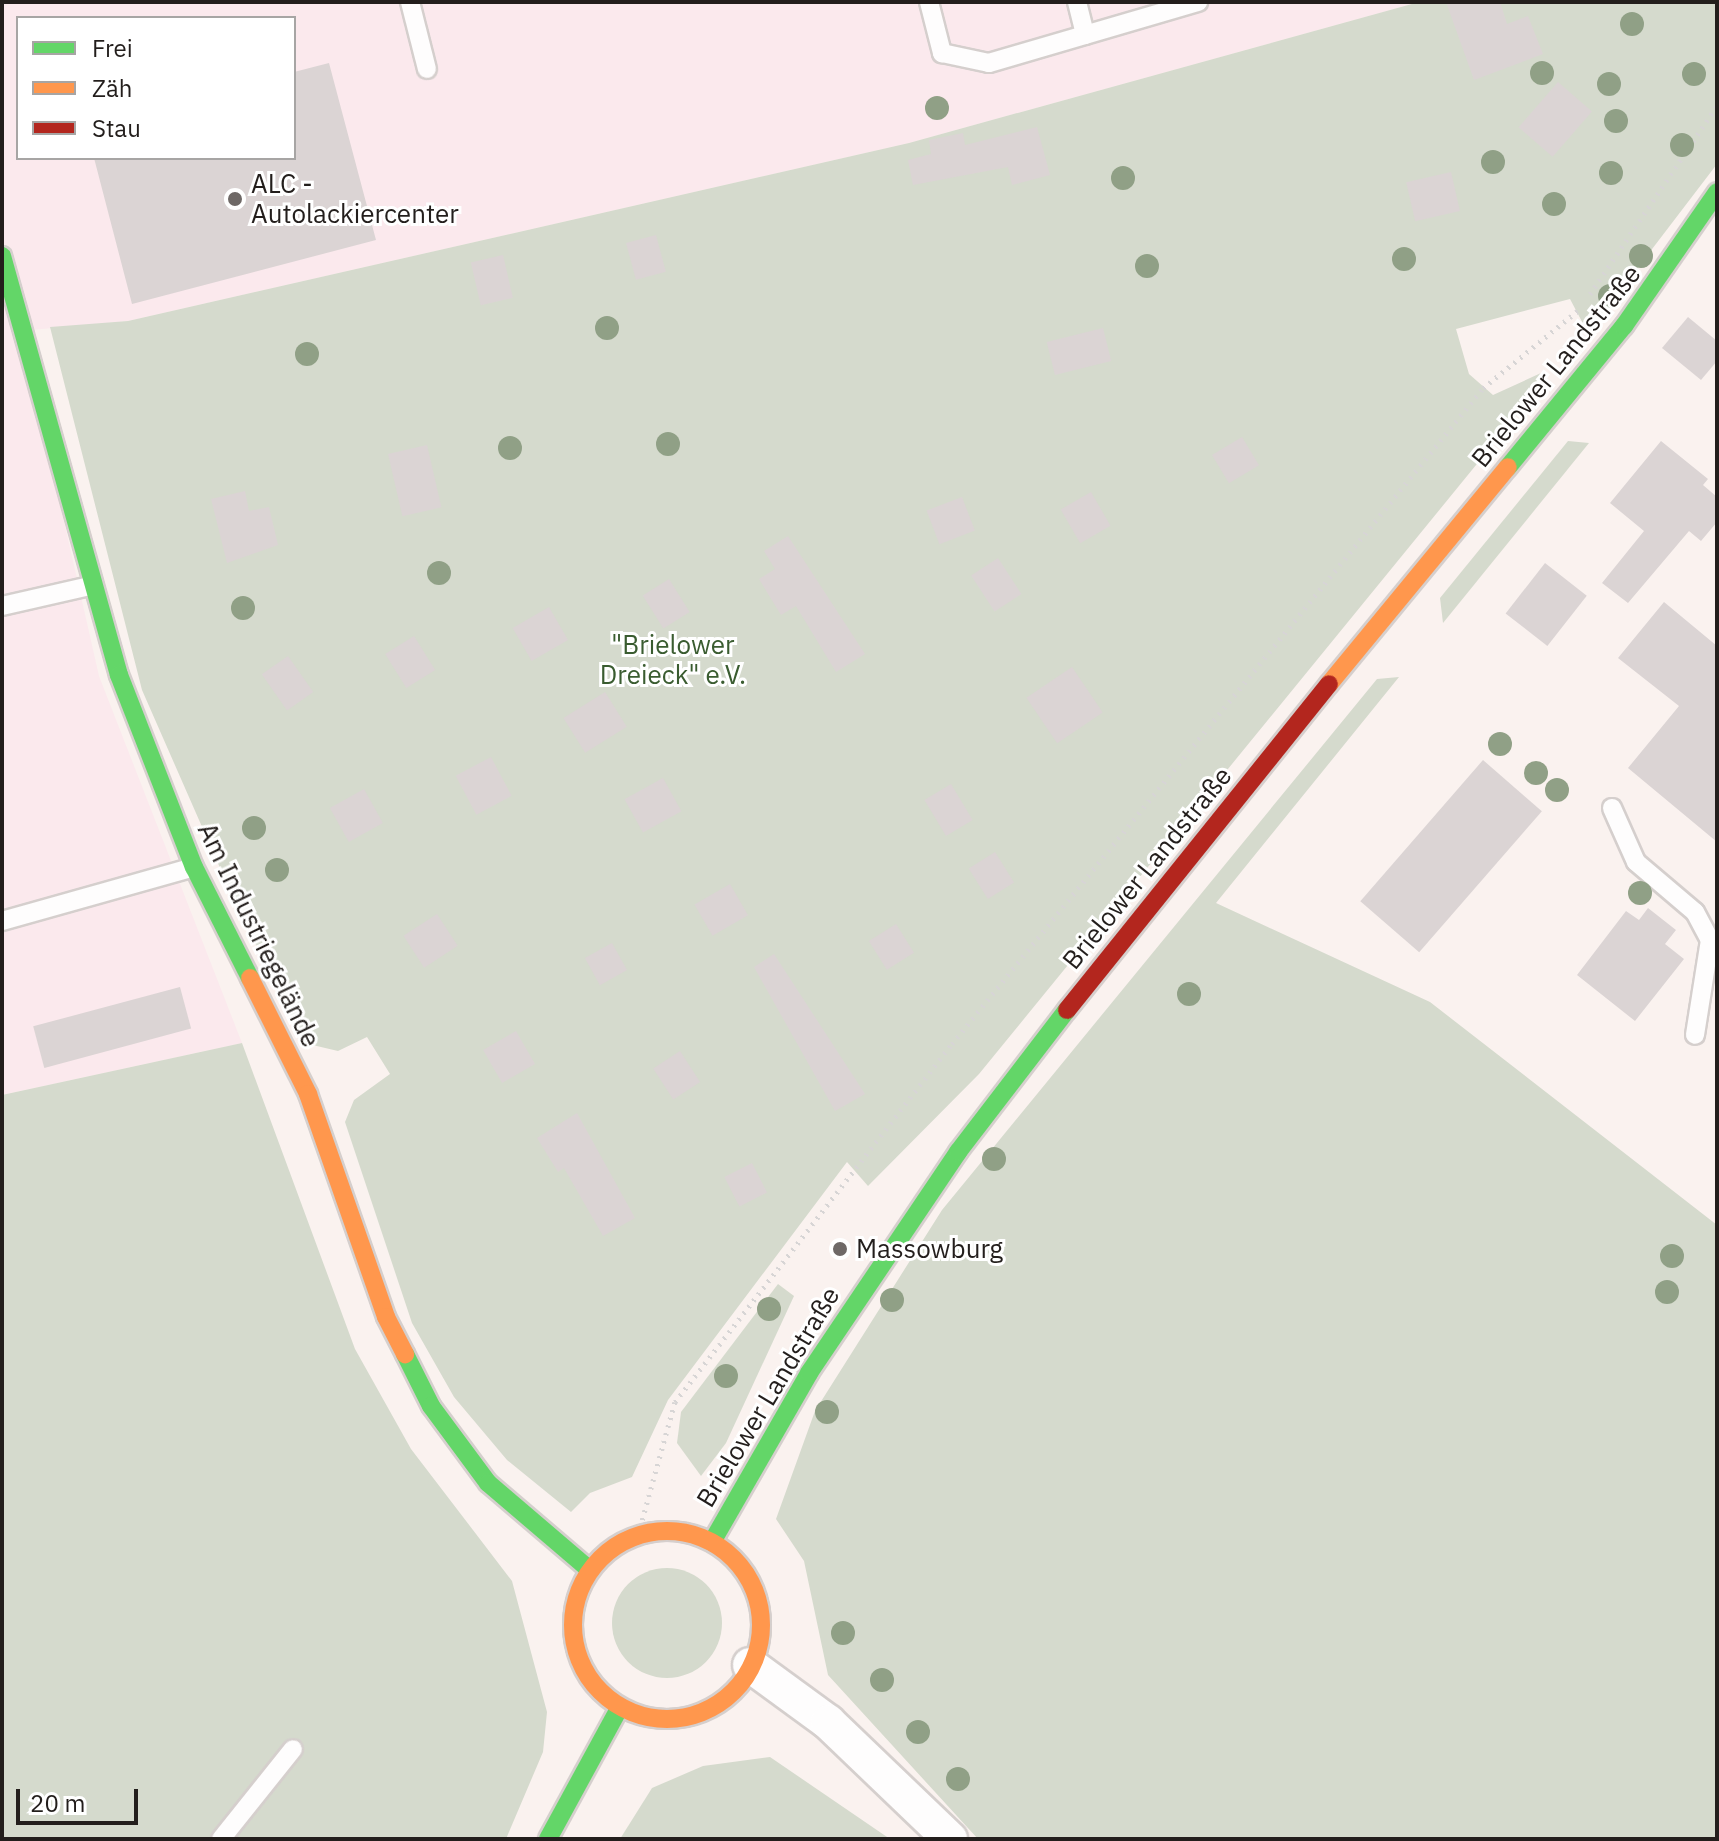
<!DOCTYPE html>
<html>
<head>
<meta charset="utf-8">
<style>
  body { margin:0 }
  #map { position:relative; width:1719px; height:1841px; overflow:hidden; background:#faf2ef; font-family:"IBM Plex Sans",sans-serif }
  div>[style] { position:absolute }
  .industrial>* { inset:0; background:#fbe9ed }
  .green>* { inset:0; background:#d5dacd }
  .round { border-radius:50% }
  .building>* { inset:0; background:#dbd4d4; transform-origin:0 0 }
  .path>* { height:5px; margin-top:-2.5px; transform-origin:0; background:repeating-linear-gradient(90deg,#d7d5d5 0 2px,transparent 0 8px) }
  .roads { filter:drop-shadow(2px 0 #d5cfcd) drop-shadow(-2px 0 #d5cfcd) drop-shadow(0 2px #d5cfcd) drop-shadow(0 -2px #d5cfcd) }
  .lane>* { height:18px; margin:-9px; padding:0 9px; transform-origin:9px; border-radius:9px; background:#fefdfd }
  .street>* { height:34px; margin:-17px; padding:0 17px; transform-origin:17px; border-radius:17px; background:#fefdfd }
  .fast>* { height:18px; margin:-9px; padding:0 9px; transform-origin:9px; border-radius:9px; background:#63d668 }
  .slow>* { height:18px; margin:-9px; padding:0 9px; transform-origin:9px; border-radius:9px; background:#ff974d }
  .slow>.ring { margin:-9px; padding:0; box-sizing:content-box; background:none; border:18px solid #ff974d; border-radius:50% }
  .jam>* { height:18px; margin:-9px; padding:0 9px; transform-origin:9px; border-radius:9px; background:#b3261e }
  .trees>* { width:24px; height:24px; margin:-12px; border-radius:50%; background:#90a086 }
  .dots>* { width:22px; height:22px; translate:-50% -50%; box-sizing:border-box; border:4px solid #fff; border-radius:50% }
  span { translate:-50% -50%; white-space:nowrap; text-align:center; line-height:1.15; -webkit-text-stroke:6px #fff; paint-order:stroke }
  .poi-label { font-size:26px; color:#231e1c }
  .left { translate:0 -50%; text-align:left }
  .street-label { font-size:26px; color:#231e1c }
  .park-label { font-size:26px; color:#3a5c30 }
  .frame { position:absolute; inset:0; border:4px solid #231e1c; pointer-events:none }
  .legend { position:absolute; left:16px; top:16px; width:280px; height:144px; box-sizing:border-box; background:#fff; border:2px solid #a7a5a4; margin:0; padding:10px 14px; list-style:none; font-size:24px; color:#231e1c }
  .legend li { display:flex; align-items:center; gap:16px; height:40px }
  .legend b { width:40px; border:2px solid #a7a5a4 }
  .scale { position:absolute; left:16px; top:1789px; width:122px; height:36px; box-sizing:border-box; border:4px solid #231e1c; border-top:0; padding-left:10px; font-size:24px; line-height:28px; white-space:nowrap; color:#231e1c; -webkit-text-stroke:6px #fff; paint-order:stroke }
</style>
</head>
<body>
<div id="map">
  <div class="industrial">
    <i style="clip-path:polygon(evenodd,2px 2px,1419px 2px,909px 143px,128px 321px,21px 331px,99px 676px,242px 1043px,2px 1095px,2px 2px,18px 18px,294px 18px,294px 158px,18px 158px,18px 18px)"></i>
  </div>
  <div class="green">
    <i style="clip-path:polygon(1419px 2px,1717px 2px,1717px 164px,1588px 333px,1570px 299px,1456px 329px,1469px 374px,1493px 395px,1541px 373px,1534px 394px,979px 1074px,868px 1186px,847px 1162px,668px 1400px,632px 1477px,590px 1493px,571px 1512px,507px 1460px,454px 1397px,412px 1323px,345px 1122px,354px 1100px,390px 1074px,367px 1037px,338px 1051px,304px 1043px,235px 902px,142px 690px,50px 327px,128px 321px,909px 143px)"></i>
    <i style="clip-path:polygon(1568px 441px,1589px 443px,1443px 623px,1440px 598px)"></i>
    <i style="clip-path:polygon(1399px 677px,1216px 903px,1430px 1002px,1717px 1225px,1717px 1839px,978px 1839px,828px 1675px,804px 1561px,776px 1519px,815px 1411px,942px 1210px,1377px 679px)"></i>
    <i style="clip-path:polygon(242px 1043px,355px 1349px,411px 1449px,512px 1581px,547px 1712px,543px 1752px,506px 1839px,2px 1839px,2px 1095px)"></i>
    <i style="clip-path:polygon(778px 1284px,794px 1296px,726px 1443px,701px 1476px,677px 1443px,681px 1412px)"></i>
    <i class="round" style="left:612px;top:1568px;width:110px;height:110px"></i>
    <i style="clip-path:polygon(770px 1757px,890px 1839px,620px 1839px,652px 1788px,703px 1766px)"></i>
  </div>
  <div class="building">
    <i style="clip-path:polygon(1446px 2px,1500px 2px,1507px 24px,1528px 16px,1543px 54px,1474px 80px)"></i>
    <i style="clip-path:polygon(329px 63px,376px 240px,132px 304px,94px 158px,294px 158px,294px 72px)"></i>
    <i style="left:1558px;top:82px;width:45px;height:60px;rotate:41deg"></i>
    <i style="clip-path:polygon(1037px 127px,1050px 175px,1012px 185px,1008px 167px,913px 185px,908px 160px,931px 154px,929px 140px,963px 133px,965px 145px)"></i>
    <i style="left:1451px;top:172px;width:40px;height:46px;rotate:77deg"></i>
    <i style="left:656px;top:235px;width:38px;height:31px;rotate:75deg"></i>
    <i style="left:503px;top:255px;width:44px;height:33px;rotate:77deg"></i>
    <i style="clip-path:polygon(1688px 317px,1717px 341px,1717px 361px,1701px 380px,1662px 348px)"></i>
    <i style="left:1103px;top:328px;width:34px;height:58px;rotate:76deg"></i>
    <i style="left:1242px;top:437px;width:33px;height:35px;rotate:59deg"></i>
    <i style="clip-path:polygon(1661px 441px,1708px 479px,1703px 485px,1717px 497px,1717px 522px,1701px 541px,1689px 531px,1628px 603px,1602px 583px,1644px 531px,1610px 503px)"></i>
    <i style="left:427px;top:445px;width:64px;height:40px;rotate:77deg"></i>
    <i style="clip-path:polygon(245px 491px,249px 511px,269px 507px,278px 545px,227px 563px,211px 499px)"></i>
    <i style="left:1091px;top:492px;width:39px;height:35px;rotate:60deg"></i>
    <i style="left:962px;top:497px;width:36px;height:38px;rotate:69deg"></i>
    <i style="clip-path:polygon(788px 536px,865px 654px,836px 672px,796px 606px,781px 615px,759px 579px,775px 569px,764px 551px)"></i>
    <i style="left:998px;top:558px;width:43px;height:32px;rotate:57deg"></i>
    <i style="left:1545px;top:563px;width:53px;height:64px;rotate:38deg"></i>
    <i style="left:669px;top:579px;width:39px;height:31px;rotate:58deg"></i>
    <i style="clip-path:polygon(1664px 602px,1717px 646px,1717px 842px,1628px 768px,1679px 706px,1618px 658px)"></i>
    <i style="left:549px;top:607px;width:38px;height:42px;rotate:60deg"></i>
    <i style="left:414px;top:636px;width:40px;height:34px;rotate:58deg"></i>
    <i style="left:288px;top:656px;width:44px;height:32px;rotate:55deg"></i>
    <i style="left:1072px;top:667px;width:55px;height:55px;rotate:56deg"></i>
    <i style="left:605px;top:692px;width:41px;height:49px;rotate:58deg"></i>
    <i style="left:491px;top:757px;width:44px;height:40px;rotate:62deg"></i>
    <i style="left:1483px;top:760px;width:78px;height:187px;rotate:41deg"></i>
    <i style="left:663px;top:778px;width:38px;height:44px;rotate:61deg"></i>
    <i style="left:951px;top:784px;width:42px;height:31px;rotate:59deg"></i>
    <i style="left:364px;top:789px;width:39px;height:39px;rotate:61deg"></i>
    <i style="left:995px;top:852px;width:36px;height:31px;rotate:58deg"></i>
    <i style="left:730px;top:884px;width:36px;height:41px;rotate:60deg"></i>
    <i style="clip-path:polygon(1648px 908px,1676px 930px,1665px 944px,1684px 959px,1635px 1021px,1577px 975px,1626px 911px,1639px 920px)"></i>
    <i style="left:437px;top:914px;width:38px;height:40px;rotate:57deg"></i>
    <i style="left:896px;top:924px;width:34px;height:32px;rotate:58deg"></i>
    <i style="left:612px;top:943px;width:31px;height:31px;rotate:61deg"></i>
    <i style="clip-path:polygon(774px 954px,865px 1094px,835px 1111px,754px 967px)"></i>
    <i style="left:180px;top:987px;width:43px;height:152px;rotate:75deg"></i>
    <i style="left:516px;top:1031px;width:38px;height:38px;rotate:60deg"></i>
    <i style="left:680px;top:1051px;width:37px;height:32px;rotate:57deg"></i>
    <i style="clip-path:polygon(577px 1113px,635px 1218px,603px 1236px,564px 1168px,558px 1172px,537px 1138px)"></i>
    <i style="left:752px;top:1163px;width:33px;height:31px;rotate:63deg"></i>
  </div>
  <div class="path">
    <i style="left:1590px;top:294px;width:227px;rotate:-56deg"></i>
    <i style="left:638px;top:1535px;width:138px;rotate:-74.5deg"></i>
    <i style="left:675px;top:1402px;width:453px;rotate:-52.3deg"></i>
    <i style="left:952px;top:1044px;width:844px;rotate:-51.01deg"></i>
    <i style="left:1483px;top:388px;width:125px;rotate:-39.2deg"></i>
  </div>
  <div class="roads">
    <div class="lane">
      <i style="left:410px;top:2px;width:69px;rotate:75.8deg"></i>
      <i style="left:929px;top:2px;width:53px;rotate:75.7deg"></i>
      <i style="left:942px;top:53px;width:48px;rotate:12deg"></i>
      <i style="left:989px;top:63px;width:218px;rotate:-16.3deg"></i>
      <i style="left:1077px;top:2px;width:34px;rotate:76deg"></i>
      <i style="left:2px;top:606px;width:90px;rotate:-12.8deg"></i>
      <i style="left:1612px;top:808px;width:59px;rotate:66deg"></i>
      <i style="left:1636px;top:862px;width:77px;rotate:40.3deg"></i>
      <i style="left:1695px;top:912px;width:32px;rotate:62deg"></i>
      <i style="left:1710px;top:940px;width:96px;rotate:99deg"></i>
      <i style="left:2px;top:921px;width:199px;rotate:-15.7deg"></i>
      <i style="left:221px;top:1839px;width:115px;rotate:-51.3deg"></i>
    </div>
    <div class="street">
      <i style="left:750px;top:1665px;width:97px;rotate:36.2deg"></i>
      <i style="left:828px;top:1722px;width:169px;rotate:43.8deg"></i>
    </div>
    <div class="fast">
      <i style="left:2px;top:256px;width:435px;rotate:74.4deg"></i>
      <i style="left:119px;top:675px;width:206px;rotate:68.7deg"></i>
      <i style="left:194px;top:867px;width:124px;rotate:63.2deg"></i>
      <i style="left:1508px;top:467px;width:183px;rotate:-50.6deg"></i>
      <i style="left:1624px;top:326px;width:163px;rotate:-55.2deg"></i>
      <i style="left:405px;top:1354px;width:58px;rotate:63.4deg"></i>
      <i style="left:431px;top:1406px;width:96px;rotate:53.5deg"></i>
      <i style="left:488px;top:1483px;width:134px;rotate:40.5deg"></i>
      <i style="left:712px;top:1542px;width:195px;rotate:-60.1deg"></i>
      <i style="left:809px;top:1373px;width:267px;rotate:-56deg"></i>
      <i style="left:958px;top:1152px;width:179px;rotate:-52.5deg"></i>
      <i style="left:548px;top:1839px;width:150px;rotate:-61.4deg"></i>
    </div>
    <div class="slow">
      <i style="left:1329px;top:684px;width:281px;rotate:-50.5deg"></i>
      <i style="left:250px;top:978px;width:130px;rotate:63.4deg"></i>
      <i style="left:308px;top:1094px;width:236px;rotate:70.7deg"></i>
      <i style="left:386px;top:1317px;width:42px;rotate:62.8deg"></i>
      <i class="ring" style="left:573px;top:1531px;width:170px;height:170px"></i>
    </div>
    <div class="jam">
      <i style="left:1067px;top:1010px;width:418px;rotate:-51.2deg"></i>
    </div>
  </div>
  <div class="trees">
    <i style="left:1632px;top:24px"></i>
    <i style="left:1542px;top:73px"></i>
    <i style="left:1694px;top:74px"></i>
    <i style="left:1609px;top:84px"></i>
    <i style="left:937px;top:108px"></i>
    <i style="left:1616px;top:121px"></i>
    <i style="left:1682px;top:145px"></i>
    <i style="left:1493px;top:162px"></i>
    <i style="left:1611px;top:173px"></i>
    <i style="left:1123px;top:178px"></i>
    <i style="left:1554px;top:204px"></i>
    <i style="left:1641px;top:256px"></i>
    <i style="left:1404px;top:259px"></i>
    <i style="left:1147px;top:266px"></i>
    <i style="left:1610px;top:296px"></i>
    <i style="left:607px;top:328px"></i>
    <i style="left:307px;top:354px"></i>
    <i style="left:668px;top:444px"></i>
    <i style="left:510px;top:448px"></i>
    <i style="left:439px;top:573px"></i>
    <i style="left:243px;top:608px"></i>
    <i style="left:1500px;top:744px"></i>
    <i style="left:1536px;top:773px"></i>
    <i style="left:1557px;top:790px"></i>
    <i style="left:254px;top:828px"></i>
    <i style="left:277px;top:870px"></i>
    <i style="left:1640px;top:893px"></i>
    <i style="left:1189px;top:994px"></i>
    <i style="left:994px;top:1159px"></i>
    <i style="left:1672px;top:1256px"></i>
    <i style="left:1667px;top:1292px"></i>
    <i style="left:892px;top:1300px"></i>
    <i style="left:769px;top:1309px"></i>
    <i style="left:726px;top:1376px"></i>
    <i style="left:827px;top:1412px"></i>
    <i style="left:843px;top:1633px"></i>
    <i style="left:882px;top:1680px"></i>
    <i style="left:918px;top:1732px"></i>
    <i style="left:958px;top:1779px"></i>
  </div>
  <div class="dots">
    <i style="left:235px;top:199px;background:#6e6866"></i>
    <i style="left:840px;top:1249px;background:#6e6866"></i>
  </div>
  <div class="poi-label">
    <span class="left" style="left:251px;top:199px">ALC -<br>Autolackiercenter</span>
    <span class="left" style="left:856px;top:1249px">Massowburg</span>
  </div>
  <div class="street-label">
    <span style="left:1556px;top:366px;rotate:-51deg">Brielower Landstraße</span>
    <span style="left:1147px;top:868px;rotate:-51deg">Brielower Landstraße</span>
    <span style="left:259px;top:935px;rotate:64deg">Am Industriegelände</span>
    <span style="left:768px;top:1397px;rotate:-59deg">Brielower Landstraße</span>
  </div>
  <div class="park-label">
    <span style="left:673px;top:660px">"Brielower<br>Dreieck" e.V.</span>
  </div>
  <div class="frame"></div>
  <ul class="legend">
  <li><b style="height:10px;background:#63d668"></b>Frei</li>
  <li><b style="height:10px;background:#ff974d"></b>Zäh</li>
  <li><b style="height:10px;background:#b3261e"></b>Stau</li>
  </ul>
  <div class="scale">20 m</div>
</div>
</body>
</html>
